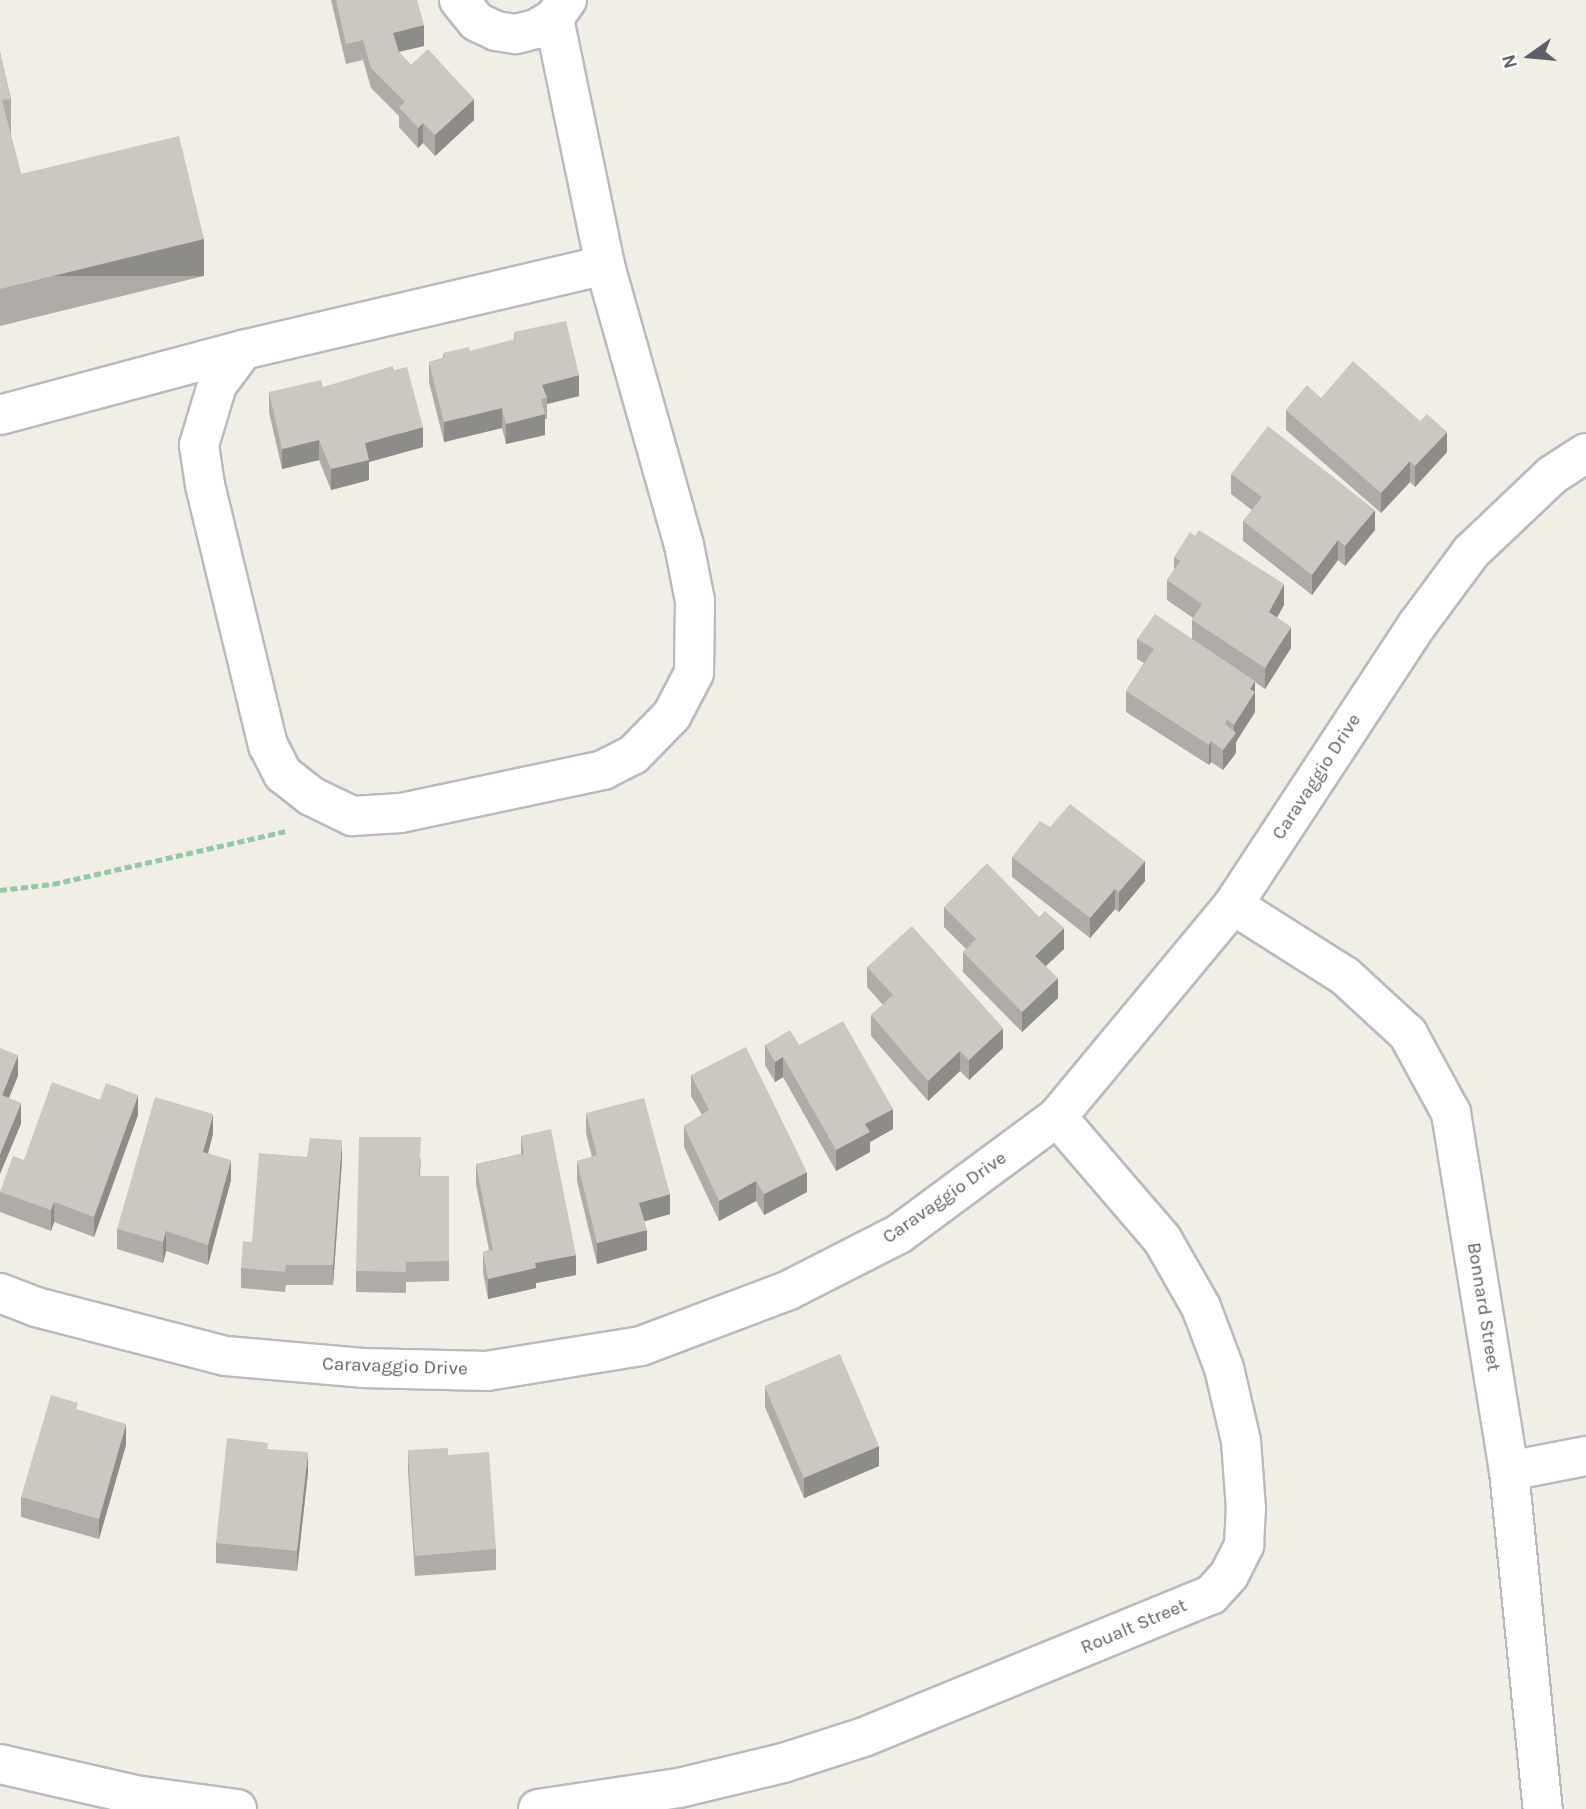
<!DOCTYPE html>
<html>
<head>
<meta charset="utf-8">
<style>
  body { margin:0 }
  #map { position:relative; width:1586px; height:1809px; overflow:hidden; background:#f0eee5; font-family:Karla,sans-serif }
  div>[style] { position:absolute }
  .path>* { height:4.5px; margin-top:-2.25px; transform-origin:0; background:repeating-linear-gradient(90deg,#97c8a6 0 7px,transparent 0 10.5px) }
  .roads { filter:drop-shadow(2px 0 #b7bbc0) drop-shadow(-2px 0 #b7bbc0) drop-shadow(0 2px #b7bbc0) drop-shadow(0 -2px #b7bbc0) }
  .minor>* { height:38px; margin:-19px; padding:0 19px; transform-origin:19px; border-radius:19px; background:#fff }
  .wall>* { inset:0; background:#afaca7 }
  .shaded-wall>* { inset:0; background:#8e8c88; transform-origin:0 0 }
  .building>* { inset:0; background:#cbc8c2; transform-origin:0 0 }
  span { translate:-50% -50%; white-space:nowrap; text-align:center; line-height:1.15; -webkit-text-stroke:5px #fff; paint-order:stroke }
  .street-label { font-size:19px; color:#5d6167 }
  .north { position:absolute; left:1495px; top:21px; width:70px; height:70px; -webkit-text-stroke:5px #fff; paint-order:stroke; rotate:255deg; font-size:19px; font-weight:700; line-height:28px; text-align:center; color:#5d6167 }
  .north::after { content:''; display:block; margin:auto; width:24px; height:32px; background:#5d6167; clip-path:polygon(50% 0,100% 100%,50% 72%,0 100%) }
</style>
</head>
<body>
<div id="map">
  <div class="path">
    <i style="left:0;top:890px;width:53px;rotate:-6.5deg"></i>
    <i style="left:53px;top:884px;width:240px;rotate:-12.8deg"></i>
  </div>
  <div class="roads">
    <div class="minor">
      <i style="left:459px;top:0;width:28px;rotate:51deg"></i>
      <i style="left:477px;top:22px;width:21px;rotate:25deg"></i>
      <i style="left:496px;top:31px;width:20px;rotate:9deg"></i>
      <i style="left:516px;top:34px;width:21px;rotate:-14deg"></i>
      <i style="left:536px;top:29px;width:21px;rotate:-31deg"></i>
      <i style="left:554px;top:18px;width:22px;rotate:-54deg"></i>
      <i style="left:243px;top:350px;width:44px;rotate:126.6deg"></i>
      <i style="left:217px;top:385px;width:63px;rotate:106.7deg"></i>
      <i style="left:199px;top:445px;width:40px;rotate:81.5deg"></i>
      <i style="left:205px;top:485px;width:268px;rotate:76.4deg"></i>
      <i style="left:268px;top:745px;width:33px;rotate:63deg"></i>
      <i style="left:283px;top:774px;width:36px;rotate:38deg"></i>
      <i style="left:311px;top:796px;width:46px;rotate:26deg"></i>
      <i style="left:352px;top:816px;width:49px;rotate:-3.5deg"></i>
      <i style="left:401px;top:813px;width:207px;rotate:-12deg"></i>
      <i style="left:603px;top:770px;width:34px;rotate:-27deg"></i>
      <i style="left:633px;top:755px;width:56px;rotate:-45.7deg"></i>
      <i style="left:672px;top:715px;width:47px;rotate:-62.4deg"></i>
      <i style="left:694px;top:673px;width:72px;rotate:-89.2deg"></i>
      <i style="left:695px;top:601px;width:57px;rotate:-101.1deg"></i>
      <i style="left:684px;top:545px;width:291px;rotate:-105.8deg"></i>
      <i style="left:605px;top:265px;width:252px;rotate:-101.7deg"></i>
      <i style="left:0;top:415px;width:252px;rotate:-15deg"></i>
      <i style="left:243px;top:350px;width:372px;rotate:-13.2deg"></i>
      <i style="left:1233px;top:905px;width:133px;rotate:32.4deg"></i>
      <i style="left:1345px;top:976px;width:86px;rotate:42.6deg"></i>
      <i style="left:1408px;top:1034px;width:90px;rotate:61.4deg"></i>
      <i style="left:1451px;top:1113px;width:363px;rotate:80.8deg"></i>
      <i style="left:1509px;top:1471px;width:340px;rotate:84.3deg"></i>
      <i style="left:0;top:1293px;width:39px;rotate:21deg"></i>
      <i style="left:36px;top:1307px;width:196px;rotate:14.5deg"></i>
      <i style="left:226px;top:1356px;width:137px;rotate:5deg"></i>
      <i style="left:362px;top:1368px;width:125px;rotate:1.4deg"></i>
      <i style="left:487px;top:1371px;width:156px;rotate:-9.2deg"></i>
      <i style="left:641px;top:1346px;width:158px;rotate:-20.7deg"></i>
      <i style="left:789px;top:1290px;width:123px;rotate:-27deg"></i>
      <i style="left:899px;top:1234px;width:197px;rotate:-36.5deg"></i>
      <i style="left:1057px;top:1117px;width:276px;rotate:-50.3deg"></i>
      <i style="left:1233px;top:905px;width:335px;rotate:-56.7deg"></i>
      <i style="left:1417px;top:625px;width:91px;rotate:-53.5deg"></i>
      <i style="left:1471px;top:552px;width:112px;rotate:-43.5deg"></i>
      <i style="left:1552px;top:475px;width:40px;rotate:-32.9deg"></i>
      <i style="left:1509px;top:1471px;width:78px;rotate:-11deg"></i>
      <i style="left:0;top:1764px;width:139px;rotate:12.9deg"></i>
      <i style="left:135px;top:1795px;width:103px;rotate:7.8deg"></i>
      <i style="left:538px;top:1809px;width:143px;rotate:-8.5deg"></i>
      <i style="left:679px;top:1788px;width:107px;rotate:-13.5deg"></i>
      <i style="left:783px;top:1763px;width:85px;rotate:-17.8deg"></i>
      <i style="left:864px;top:1737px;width:375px;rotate:-22.3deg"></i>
      <i style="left:1211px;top:1595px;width:27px;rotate:-48deg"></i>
      <i style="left:1229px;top:1575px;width:34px;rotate:-63deg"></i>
      <i style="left:1244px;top:1545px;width:36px;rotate:-87deg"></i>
      <i style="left:1246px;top:1509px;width:68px;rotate:-94.2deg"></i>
      <i style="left:1241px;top:1441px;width:75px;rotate:-103.1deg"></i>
      <i style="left:1224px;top:1368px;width:65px;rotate:-110.7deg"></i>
      <i style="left:1201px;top:1307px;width:78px;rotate:-119.8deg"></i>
      <i style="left:1162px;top:1239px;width:161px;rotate:-130.7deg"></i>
    </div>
  </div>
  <div class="wall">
    <i style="clip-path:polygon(331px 0,417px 0,424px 46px,399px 52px,411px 65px,474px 120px,435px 156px,423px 143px,418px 148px,399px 127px,399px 116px,371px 88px,363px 60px,346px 64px)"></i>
    <i style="clip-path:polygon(0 52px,11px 99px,11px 136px,21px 174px,204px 276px,0 326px)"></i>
    <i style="clip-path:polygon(514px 332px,579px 396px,547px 404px,547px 419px,545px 419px,545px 435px,506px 444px,502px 428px,444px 442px,429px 382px,429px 362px,443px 358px,443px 353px,470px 351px,514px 340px)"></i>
    <i style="clip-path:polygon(323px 387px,423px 447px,369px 462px,369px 480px,331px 490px,319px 460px,282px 469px,269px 412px,269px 392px)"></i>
    <i style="clip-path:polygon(1321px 398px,1447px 452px,1415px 487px,1410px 482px,1381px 513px,1286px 430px,1286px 410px)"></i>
    <i style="clip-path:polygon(1231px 474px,1375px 530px,1345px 566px,1338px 560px,1312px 595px,1243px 541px,1243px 521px,1252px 510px,1231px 494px)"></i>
    <i style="clip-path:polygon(1174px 557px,1284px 605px,1277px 617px,1291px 648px,1265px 689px,1255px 682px,1255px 712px,1236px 742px,1236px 753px,1223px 770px,1211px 762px,1209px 765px,1126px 712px,1126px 691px,1144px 663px,1137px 659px,1137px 639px,1192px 639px,1192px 620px,1193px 618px,1167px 600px,1167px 580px,1174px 570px)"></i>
    <i style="clip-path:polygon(1012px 857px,1145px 881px,1119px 912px,1115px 909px,1090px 938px,1012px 877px)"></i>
    <i style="clip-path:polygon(944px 907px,1039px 917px,1064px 949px,1046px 966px,1058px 998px,1022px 1032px,963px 972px,963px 952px,966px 949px,944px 927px)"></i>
    <i style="clip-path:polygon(867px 967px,1003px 1048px,969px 1080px,960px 1071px,928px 1101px,871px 1036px,871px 1015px,883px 1005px,867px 987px)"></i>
    <i style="clip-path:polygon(765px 1045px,799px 1045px,893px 1129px,870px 1142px,870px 1152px,836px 1171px,783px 1077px,775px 1082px,765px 1065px)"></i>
    <i style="clip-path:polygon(691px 1075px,807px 1192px,764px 1215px,756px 1201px,719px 1221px,684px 1147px,684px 1126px,702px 1115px,691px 1096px)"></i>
    <i style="clip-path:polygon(586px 1113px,670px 1214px,644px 1221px,647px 1250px,597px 1264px,577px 1181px,577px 1161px,592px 1157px,586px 1133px)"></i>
    <i style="clip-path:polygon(138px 1115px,94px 1237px,54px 1222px,51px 1231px,0 1212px,0 1192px,24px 1160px)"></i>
    <i style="clip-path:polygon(213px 1134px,208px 1153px,231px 1180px,208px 1265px,166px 1251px,163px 1263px,117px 1249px,117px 1229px)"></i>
    <i style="clip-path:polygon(521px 1136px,576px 1275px,536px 1283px,536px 1288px,488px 1299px,483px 1272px,483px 1252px,489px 1250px,476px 1184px,476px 1164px,521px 1154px)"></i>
    <i style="clip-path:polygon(421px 1158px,420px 1176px,449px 1176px,449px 1281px,406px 1282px,406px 1293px,356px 1292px,356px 1271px)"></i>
    <i style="clip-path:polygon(342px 1160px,333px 1285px,286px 1285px,285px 1292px,241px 1288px,241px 1268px,252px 1242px)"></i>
    <i style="clip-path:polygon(765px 1387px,879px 1466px,804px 1498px,765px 1407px)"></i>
    <i style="clip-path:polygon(78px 1410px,126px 1445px,99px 1539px,21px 1517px,21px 1497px)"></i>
    <i style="clip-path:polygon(268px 1449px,308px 1472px,297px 1571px,216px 1563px,216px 1543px)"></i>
    <i style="clip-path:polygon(408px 1450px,448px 1455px,496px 1549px,496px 1570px,415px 1576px,408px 1471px)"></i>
  </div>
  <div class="shaded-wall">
    <i style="clip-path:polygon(424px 25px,424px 46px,393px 53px,393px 33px)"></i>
    <i style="clip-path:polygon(474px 99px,474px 120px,435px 156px,435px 135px)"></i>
    <i style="clip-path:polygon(423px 123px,423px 143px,418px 148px,418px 128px)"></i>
    <i style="left:204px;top:239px;width:37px;height:210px;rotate:90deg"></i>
    <i style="clip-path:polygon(579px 375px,579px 396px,547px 404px,547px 398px,542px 385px)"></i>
    <i style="clip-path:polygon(502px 408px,502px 428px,444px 442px,444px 422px)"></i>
    <i style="clip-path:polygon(545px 414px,545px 435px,506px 444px,506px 424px)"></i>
    <i style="clip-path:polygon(423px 427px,423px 447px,369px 462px,369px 480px,331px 490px,331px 469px,365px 443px)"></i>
    <i style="clip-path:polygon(1447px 432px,1447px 452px,1415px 487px,1415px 466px)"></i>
    <i style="clip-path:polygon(319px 440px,319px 460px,282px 469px,282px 449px)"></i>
    <i style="clip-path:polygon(1410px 461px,1410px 482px,1381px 513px,1381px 493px)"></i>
    <i style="clip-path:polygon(1375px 510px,1375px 530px,1345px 566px,1345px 546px)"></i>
    <i style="clip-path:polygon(1338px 540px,1338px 560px,1312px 595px,1312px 575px)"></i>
    <i style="clip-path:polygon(1284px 584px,1284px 605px,1269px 632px,1269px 612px)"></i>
    <i style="clip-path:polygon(1291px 627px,1291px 648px,1265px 689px,1265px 668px)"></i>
    <i style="clip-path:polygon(1255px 681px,1255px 712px,1236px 742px,1236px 753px,1223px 770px,1223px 750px,1234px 736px,1234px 725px,1250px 689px)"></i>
    <i style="clip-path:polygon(1211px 741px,1211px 762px,1209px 765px,1209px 745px)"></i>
    <i style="clip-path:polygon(1145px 861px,1145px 881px,1119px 912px,1119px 892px)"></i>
    <i style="clip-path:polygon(1115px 889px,1115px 909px,1090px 938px,1090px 918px)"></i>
    <i style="clip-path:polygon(1064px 928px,1064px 949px,1035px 976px,1035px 956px)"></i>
    <i style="clip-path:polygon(1058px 978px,1058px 998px,1022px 1032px,1022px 1012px)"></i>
    <i style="clip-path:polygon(1003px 1028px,1003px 1048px,969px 1080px,969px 1060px)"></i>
    <i style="clip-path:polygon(960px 1051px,960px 1071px,928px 1101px,928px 1081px)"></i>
    <i style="clip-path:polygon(18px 1055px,18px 1076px,2px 1115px,2px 1095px)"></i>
    <i style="clip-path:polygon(783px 1057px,783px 1077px,775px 1082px,775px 1062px)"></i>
    <i style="clip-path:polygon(138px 1095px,138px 1115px,94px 1237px,94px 1217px)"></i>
    <i style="clip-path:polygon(21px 1103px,21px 1124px,0 1174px,0 1154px)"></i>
    <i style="clip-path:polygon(893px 1109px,893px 1129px,870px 1142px,870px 1152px,836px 1171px,836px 1150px,865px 1124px)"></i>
    <i style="clip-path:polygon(213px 1114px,213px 1134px,203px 1172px,203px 1152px)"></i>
    <i style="clip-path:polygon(342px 1140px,342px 1160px,333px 1285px,333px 1265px)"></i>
    <i style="clip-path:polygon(231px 1160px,231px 1180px,208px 1265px,208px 1245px)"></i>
    <i style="clip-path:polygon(807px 1172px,807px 1192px,764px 1215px,764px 1194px)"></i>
    <i style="clip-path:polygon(756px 1181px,756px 1201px,719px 1221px,719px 1201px)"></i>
    <i style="clip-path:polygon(670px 1194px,670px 1214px,639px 1223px,639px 1203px)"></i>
    <i style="clip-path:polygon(54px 1202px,54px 1222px,51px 1231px,51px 1210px)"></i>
    <i style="clip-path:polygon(647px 1230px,647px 1250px,597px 1264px,597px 1243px)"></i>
    <i style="clip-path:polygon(166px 1231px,166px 1251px,163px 1263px,163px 1242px)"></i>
    <i style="clip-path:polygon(576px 1255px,576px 1275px,536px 1283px,536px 1288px,488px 1299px,488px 1279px,535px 1263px)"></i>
    <i style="clip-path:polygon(126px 1424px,126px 1445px,99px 1539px,99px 1519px)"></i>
    <i style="clip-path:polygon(879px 1446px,879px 1466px,804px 1498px,804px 1478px)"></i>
    <i style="clip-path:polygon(308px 1452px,308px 1472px,297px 1571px,297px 1551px)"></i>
  </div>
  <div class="building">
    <i style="clip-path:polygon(336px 0,417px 0,424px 25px,393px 33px,399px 52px,411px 65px,428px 49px,474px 99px,435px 135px,423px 123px,418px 128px,399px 107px,405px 102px,371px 68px,363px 40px,346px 44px)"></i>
    <i style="clip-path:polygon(0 52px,11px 99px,2px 100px,21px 174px,179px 136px,204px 239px,0 289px)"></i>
    <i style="clip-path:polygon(566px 321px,579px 375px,542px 385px,547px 398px,541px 399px,545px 414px,506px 424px,502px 408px,444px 422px,429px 362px,444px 358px,443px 353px,469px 347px,470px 351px,515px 339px,514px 332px)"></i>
    <i style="clip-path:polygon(1353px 361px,1420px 421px,1427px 414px,1447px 432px,1415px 466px,1410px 461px,1381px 493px,1286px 410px,1307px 385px,1321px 398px)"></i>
    <i style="clip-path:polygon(393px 366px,394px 370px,407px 367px,423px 427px,365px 443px,369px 460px,331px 469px,319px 440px,282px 449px,269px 392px,321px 380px,323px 387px)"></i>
    <i style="clip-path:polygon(1268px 426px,1375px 510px,1345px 546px,1338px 540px,1312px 575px,1243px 521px,1262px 497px,1231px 474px)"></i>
    <i style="clip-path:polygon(1199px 530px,1284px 584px,1269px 612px,1291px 627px,1265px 668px,1192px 620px,1202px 604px,1167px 580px,1180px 561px,1174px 557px,1190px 532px,1195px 536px)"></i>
    <i style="clip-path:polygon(1155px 614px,1255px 681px,1250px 689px,1255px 692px,1234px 725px,1227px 719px,1225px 724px,1236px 733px,1223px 750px,1211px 741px,1209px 745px,1126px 691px,1154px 649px,1137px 639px)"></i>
    <i style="clip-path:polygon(1070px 804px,1145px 861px,1119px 892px,1115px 889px,1090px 918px,1012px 857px,1040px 821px,1050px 827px)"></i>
    <i style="clip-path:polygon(987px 863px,1039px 917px,1045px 911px,1064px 928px,1035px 956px,1058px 978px,1022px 1012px,963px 952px,976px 939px,944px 907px)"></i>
    <i style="clip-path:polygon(912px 926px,1003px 1028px,969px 1060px,960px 1051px,928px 1081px,871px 1015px,893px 995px,867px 967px)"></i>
    <i style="clip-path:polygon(843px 1021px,893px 1109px,865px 1124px,870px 1132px,836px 1150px,783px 1057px,775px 1062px,765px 1045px,790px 1030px,799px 1045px)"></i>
    <i style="clip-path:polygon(746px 1047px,807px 1172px,764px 1194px,756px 1181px,719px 1201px,684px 1126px,709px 1110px,691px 1075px)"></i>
    <i style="clip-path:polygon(0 1048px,18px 1055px,2px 1095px,21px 1103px,0 1154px)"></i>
    <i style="clip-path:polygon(52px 1082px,100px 1100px,106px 1083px,138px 1095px,94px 1217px,54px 1202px,51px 1210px,0 1192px,13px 1156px,24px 1160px)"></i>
    <i style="clip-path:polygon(155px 1097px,213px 1114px,203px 1152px,231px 1160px,208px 1245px,166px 1231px,163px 1242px,117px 1229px)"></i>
    <i style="clip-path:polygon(644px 1098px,670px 1194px,639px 1203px,647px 1230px,597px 1243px,577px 1161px,597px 1155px,586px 1113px)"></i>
    <i style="clip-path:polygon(551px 1129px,576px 1255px,535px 1263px,536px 1268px,488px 1279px,483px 1252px,493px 1250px,476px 1164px,524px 1154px,521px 1136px)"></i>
    <i style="clip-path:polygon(359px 1137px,421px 1137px,419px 1176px,449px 1176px,449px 1261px,406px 1262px,406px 1272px,356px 1271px)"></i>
    <i style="clip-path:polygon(310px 1138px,342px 1140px,333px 1265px,286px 1265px,285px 1272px,241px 1268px,243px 1241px,252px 1242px,259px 1153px,307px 1157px)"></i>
    <i style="left:840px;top:1354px;width:100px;height:82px;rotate:67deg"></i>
    <i style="clip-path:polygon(51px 1395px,78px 1403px,76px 1409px,126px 1424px,99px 1519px,21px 1497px)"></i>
    <i style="clip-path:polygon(227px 1438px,268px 1443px,267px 1449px,308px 1452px,297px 1551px,216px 1543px)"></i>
    <i style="clip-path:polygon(448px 1448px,448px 1455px,489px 1452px,496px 1549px,415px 1556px,408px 1450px)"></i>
  </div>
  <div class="street-label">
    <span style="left:1317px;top:777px;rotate:-57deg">Caravaggio Drive</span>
    <span style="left:945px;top:1198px;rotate:-35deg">Caravaggio Drive</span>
    <span style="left:1483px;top:1307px;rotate:81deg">Bonnard Street</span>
    <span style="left:395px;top:1367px;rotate:2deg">Caravaggio Drive</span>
    <span style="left:1134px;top:1627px;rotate:-23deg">Roualt Street</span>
  </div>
  <div class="north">N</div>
</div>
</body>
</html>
